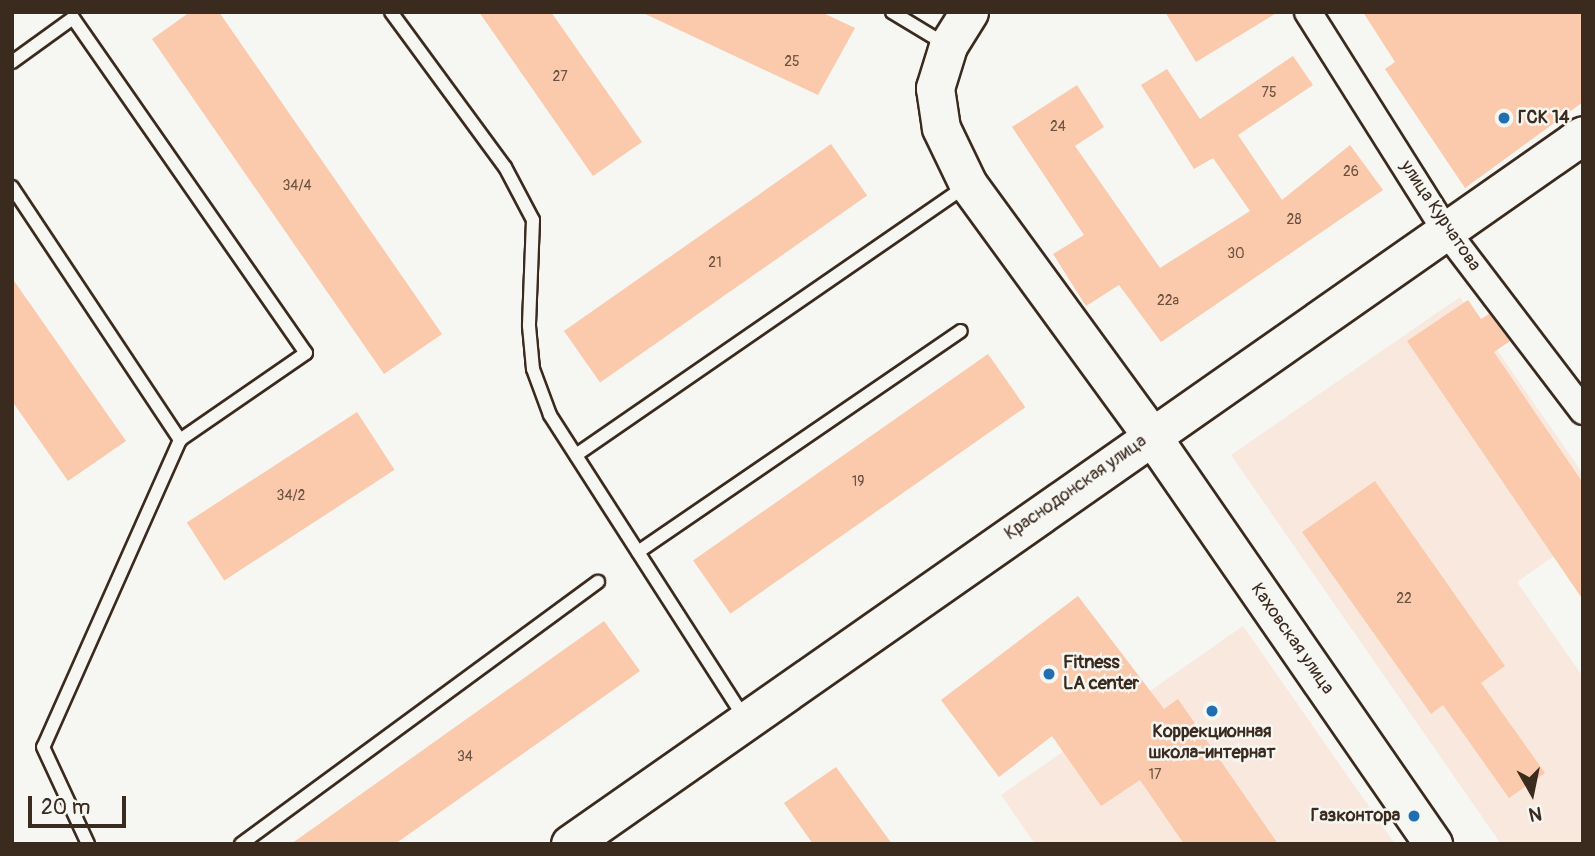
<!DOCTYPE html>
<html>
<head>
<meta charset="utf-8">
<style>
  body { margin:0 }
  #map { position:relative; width:1595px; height:856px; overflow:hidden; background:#f6f6f2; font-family:Pangolin,sans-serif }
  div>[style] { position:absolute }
  .built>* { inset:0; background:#f8e8dd }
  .building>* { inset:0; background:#fbc9ab; transform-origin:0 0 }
  .roads { filter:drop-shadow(2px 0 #3b2a1e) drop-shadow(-2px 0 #3b2a1e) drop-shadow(0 2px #3b2a1e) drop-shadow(0 -2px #3b2a1e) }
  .lane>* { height:12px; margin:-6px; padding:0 6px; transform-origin:6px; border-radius:6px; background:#f6f6f2 }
  .street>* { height:26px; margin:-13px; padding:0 13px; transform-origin:13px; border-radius:13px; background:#f6f6f2 }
  .secondary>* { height:37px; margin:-18.5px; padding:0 18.5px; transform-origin:18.5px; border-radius:18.5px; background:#f6f6f2 }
  .dots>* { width:19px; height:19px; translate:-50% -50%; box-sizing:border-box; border:4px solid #f6f6f2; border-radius:50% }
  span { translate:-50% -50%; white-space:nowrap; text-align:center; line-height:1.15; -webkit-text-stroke:5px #f6f6f2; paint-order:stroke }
  .number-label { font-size:14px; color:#6b5241 }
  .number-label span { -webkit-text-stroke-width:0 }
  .poi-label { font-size:18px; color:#3b2a1e; font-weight:700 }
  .left { translate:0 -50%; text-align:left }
  .right { translate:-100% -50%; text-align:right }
  .street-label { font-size:18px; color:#3b2a1e }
  .frame { position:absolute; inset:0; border:14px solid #3b2a1e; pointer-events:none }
  .north { position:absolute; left:1497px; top:758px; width:70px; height:70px; -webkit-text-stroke:5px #f6f6f2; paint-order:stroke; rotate:171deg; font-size:19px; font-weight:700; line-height:28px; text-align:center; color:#3b2a1e }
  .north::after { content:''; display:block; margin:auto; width:24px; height:32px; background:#3b2a1e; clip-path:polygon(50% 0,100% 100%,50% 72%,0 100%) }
  .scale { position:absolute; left:28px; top:796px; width:98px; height:32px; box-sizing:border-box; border:4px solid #3b2a1e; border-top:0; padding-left:9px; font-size:21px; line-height:24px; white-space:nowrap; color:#3b2a1e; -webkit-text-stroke:5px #f6f6f2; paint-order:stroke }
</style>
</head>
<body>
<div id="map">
  <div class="built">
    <i style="clip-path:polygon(1460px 297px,1583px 474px,1583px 536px,1517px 582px,1583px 677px,1583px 844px,1501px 844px,1231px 455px)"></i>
    <i style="clip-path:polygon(1243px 626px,1395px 844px,1035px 844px,1001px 795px)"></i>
  </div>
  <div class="building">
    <i style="clip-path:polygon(190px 12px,219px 12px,442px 334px,384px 374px,152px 39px)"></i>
    <i style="clip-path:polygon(479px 12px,551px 12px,642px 142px,593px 176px)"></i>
    <i style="clip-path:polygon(641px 12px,821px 12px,855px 28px,818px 95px)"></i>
    <i style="clip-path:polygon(1165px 12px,1278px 12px,1196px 62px)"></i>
    <i style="clip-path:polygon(1363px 12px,1583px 12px,1583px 102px,1465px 188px,1385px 69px,1395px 62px)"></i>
    <i style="clip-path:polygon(1293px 56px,1313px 85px,1238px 135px,1282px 200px,1350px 145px,1383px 190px,1161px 342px,1119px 285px,1086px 306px,1053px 254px,1084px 235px,1012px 127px,1077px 85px,1104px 127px,1075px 146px,1160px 268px,1250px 211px,1213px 158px,1194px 169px,1141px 85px,1167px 69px,1200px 119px)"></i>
    <i style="left:831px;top:144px;width:63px;height:326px;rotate:55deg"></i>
    <i style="clip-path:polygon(12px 278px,126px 441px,68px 481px,12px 401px)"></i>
    <i style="clip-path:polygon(1468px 300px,1481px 319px,1489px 314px,1510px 341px,1494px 352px,1583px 483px,1583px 600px,1407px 341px)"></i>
    <i style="left:988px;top:354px;width:65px;height:360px;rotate:55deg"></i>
    <i style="left:357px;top:412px;width:69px;height:203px;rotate:57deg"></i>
    <i style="clip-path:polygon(1375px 481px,1505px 666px,1481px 683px,1545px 773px,1509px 798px,1443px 705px,1431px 714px,1302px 532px)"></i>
    <i style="clip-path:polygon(1078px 596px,1164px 709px,1178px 699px,1278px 844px,1184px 844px,1140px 780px,1101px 806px,1052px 736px,999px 777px,941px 700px)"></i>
    <i style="clip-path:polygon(604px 621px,640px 671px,395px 844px,291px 844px)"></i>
    <i style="clip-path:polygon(836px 767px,892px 844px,813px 844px,784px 803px)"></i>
  </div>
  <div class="roads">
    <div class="lane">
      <i style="left:391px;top:12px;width:192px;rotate:53.7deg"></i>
      <i style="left:505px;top:167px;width:60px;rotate:62.2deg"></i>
      <i style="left:533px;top:220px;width:106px;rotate:92.2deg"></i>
      <i style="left:529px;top:326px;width:43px;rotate:84.7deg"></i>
      <i style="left:533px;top:369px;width:49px;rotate:69.7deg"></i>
      <i style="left:550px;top:415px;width:359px;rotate:57.3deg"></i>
      <i style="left:892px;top:12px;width:62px;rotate:31.1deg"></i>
      <i style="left:12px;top:62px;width:75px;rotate:-35.8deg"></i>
      <i style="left:73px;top:18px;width:408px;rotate:55.2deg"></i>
      <i style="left:306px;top:353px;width:153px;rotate:145.4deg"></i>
      <i style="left:180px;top:440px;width:336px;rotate:114deg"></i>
      <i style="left:43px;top:747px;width:107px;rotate:65.1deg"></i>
      <i style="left:12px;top:187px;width:304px;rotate:56.4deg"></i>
      <i style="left:576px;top:455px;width:475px;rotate:-34.6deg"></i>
      <i style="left:638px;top:552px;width:391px;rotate:-34.4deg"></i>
      <i style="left:241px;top:844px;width:443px;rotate:-36.3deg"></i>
    </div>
    <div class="street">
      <i style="left:1308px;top:12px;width:259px;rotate:57.8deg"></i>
      <i style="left:1446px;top:231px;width:226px;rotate:52.7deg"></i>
    </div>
    <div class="secondary">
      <i style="left:969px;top:12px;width:40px;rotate:122deg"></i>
      <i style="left:948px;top:46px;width:44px;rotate:107.2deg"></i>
      <i style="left:935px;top:88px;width:40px;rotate:81.5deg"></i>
      <i style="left:941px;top:128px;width:62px;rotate:64.3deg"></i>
      <i style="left:968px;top:184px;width:311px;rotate:53.9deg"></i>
      <i style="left:1151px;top:435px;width:497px;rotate:55.4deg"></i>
      <i style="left:570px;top:844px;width:1236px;rotate:-34.99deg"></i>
    </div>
  </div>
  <div class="dots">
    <i style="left:1504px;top:118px;background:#1f6fb2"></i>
    <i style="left:1049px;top:674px;background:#1f6fb2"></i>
    <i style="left:1212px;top:711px;background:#1f6fb2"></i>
    <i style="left:1414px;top:816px;background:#1f6fb2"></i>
  </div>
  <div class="number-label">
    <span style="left:792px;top:62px">25</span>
    <span style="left:560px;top:77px">27</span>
    <span style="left:1269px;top:93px">75</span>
    <span style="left:1058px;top:127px">24</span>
    <span style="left:1351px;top:172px">26</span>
    <span style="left:297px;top:186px">34/4</span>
    <span style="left:1294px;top:220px">28</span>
    <span style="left:1236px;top:254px">30</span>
    <span style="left:715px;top:263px">21</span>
    <span style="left:1168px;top:301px">22а</span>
    <span style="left:858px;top:482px">19</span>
    <span style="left:291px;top:496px">34/2</span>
    <span style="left:1404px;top:599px">22</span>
    <span style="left:465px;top:757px">34</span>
    <span style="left:1155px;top:775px">17</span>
  </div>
  <div class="poi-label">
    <span class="left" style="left:1518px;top:118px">ГСК 14</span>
    <span class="left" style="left:1063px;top:674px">Fitness<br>LA center</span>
    <span style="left:1212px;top:743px">Коррекционная<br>школа-интернат</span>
    <span class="right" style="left:1400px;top:816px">Газконтора</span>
  </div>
  <div class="street-label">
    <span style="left:1440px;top:216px;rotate:56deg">улица Курчатова</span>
    <span style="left:1076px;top:488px;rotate:-35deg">Краснодонская улица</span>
    <span style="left:1292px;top:639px;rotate:55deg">Каховская улица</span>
  </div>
  <div class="frame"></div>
  <div class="north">N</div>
  <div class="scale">20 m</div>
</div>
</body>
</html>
